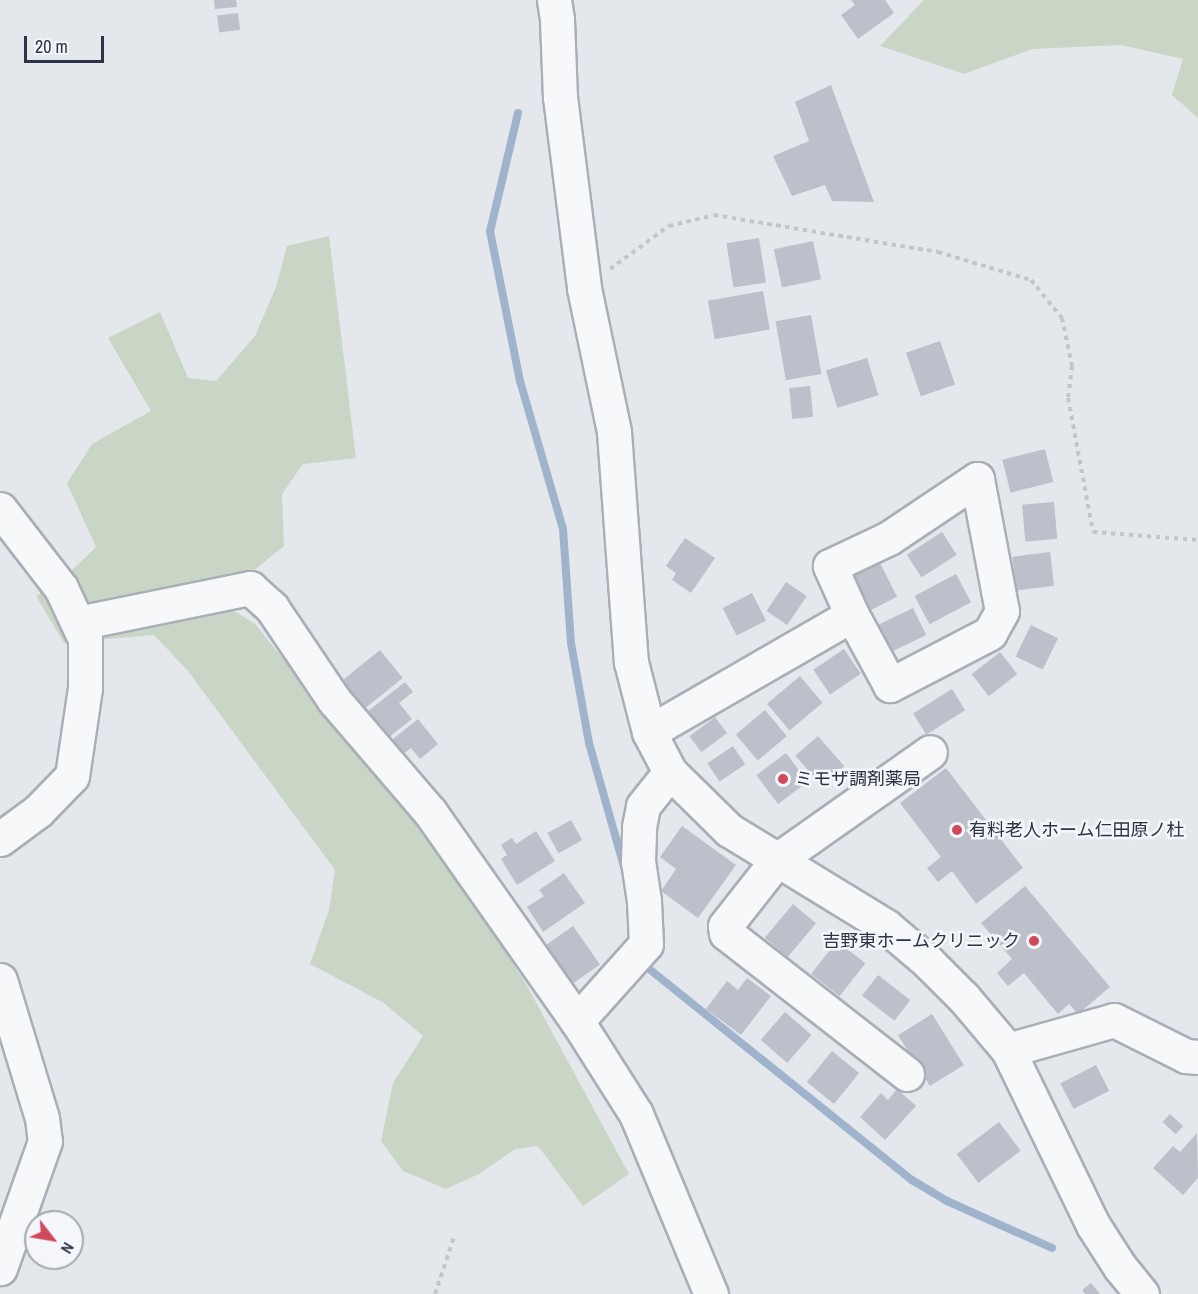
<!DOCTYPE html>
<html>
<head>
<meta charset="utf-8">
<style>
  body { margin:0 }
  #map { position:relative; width:1198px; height:1294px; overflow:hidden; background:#e4e7ec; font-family:"Archivo Narrow","Noto Sans JP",sans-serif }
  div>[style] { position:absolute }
  .green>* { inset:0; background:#c9d6c5 }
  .stream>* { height:8px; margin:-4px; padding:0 4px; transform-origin:4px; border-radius:4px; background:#9fb4cc }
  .building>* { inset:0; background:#bbc0ca; transform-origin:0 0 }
  .path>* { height:4px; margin-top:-2px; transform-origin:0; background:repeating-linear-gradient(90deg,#c2c5cb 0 4.5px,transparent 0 9px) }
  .roads { filter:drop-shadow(2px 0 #a9aeb7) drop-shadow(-2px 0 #a9aeb7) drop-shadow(0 2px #a9aeb7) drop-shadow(0 -2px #a9aeb7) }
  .minor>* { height:33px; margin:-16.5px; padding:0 16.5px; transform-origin:16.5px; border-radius:16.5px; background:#f7f8fa }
  .dots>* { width:16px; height:16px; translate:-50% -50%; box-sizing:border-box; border:3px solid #f4f6f9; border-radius:50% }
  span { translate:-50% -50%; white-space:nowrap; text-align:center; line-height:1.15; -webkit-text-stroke:5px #f4f6f9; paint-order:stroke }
  .poi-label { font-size:18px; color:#2b3445 }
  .left { translate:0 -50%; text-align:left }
  .right { translate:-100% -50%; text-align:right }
  .north { position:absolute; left:24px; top:1210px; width:60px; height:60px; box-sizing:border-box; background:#f4f6f9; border:2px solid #a4a8b1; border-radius:50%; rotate:121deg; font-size:16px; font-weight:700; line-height:24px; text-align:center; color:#2b3445 }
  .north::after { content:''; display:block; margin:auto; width:21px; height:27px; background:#d1495b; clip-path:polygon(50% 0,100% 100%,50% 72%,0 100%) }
  .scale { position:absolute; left:24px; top:36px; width:80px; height:27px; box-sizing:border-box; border:3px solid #2b3445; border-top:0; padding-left:8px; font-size:18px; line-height:21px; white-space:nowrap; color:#2b3445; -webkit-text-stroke:4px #f4f6f9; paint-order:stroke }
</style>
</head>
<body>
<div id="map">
  <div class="green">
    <i style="clip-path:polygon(924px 0,1198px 0,1198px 118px,1172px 95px,1183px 59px,1121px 45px,1032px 49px,964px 74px,880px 46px)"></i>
    <i style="clip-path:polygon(329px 236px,356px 458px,303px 464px,282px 494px,284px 546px,217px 600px,255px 624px,331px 718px,425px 827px,526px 984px,629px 1174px,583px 1206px,538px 1146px,515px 1149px,479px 1174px,446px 1189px,403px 1171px,381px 1141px,393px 1083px,423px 1036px,384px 1003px,310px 964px,329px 910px,335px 870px,188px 671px,154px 635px,64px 643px,36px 596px,69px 573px,96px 547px,67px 483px,92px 444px,151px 411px,108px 338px,160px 312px,188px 378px,216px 381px,255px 336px,276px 287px,287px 246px)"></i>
  </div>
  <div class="stream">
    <i style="left:518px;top:113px;width:121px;rotate:103.3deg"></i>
    <i style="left:490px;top:231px;width:153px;rotate:78.7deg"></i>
    <i style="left:520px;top:381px;width:154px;rotate:73.8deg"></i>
    <i style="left:563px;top:529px;width:114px;rotate:86deg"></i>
    <i style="left:571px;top:643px;width:102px;rotate:79.8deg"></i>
    <i style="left:589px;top:743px;width:132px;rotate:74.2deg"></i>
    <i style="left:643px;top:964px;width:345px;rotate:38.8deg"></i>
    <i style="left:912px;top:1180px;width:41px;rotate:31deg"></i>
    <i style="left:947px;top:1201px;width:115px;rotate:24.1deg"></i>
  </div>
  <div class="building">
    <i style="clip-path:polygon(214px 0,236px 0,237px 7px,215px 9px)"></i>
    <i style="clip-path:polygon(851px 0,885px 0,894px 13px,858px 39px,841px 15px,855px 5px)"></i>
    <i style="left:238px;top:13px;width:17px;height:21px;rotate:83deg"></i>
    <i style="clip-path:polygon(831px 85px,874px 202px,832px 201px,825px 185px,792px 196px,773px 156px,809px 141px,795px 102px)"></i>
    <i style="left:759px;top:238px;width:45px;height:33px;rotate:81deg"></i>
    <i style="left:813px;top:241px;width:39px;height:40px;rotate:78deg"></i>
    <i style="left:763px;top:291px;width:39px;height:56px;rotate:80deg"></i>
    <i style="left:811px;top:315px;width:60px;height:36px;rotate:80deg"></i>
    <i style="left:940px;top:341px;width:46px;height:36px;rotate:71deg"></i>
    <i style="left:867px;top:358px;width:39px;height:43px;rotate:73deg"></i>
    <i style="left:810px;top:386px;width:31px;height:21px;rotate:84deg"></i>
    <i style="left:1045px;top:449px;width:34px;height:44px;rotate:76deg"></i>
    <i style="left:1054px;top:502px;width:37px;height:32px;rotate:85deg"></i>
    <i style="left:942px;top:532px;width:27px;height:42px;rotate:57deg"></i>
    <i style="clip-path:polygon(685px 538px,715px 558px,691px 593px,672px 580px,676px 573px,666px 566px)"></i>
    <i style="left:1050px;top:552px;width:34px;height:38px;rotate:83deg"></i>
    <i style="left:879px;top:561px;width:40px;height:34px;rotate:63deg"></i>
    <i style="left:956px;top:574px;width:32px;height:47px;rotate:62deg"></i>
    <i style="left:786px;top:582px;width:25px;height:35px;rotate:34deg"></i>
    <i style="left:752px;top:593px;width:31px;height:33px;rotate:63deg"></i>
    <i style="left:913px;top:608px;width:30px;height:47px;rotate:64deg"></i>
    <i style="left:1031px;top:625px;width:30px;height:35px;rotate:26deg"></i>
    <i style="left:844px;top:649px;width:30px;height:37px;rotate:56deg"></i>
    <i style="left:380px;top:650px;width:36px;height:51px;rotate:51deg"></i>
    <i style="left:1000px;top:652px;width:28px;height:36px;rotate:52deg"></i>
    <i style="left:800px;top:676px;width:35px;height:43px;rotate:50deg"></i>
    <i style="clip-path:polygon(405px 682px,413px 692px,399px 703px,412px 719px,384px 741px,363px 715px)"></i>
    <i style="left:952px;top:689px;width:25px;height:46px;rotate:58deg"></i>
    <i style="left:765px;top:710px;width:34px;height:38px;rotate:50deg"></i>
    <i style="left:715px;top:717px;width:20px;height:32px;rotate:53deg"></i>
    <i style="clip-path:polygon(418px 719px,438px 744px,420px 759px,411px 748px,399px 757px,388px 743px)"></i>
    <i style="left:818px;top:736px;width:40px;height:30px;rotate:49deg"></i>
    <i style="left:733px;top:746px;width:22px;height:31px;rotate:56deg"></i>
    <i style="left:786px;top:753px;width:36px;height:37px;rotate:53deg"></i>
    <i style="clip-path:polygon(946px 768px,1023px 868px,976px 904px,952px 871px,938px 882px,927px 868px,941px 857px,900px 803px)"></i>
    <i style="left:571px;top:820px;width:23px;height:27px;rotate:61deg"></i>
    <i style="clip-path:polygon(682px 826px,736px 865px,698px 918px,661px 891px,676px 869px,660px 857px)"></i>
    <i style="clip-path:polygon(536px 831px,555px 861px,517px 885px,501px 859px,507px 855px,501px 845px,512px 838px,516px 844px)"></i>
    <i style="clip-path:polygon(564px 873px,585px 903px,543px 932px,527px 907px,544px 896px,539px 890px)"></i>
    <i style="clip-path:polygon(1025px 886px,1110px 987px,1078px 1014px,1069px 1004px,1058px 1014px,1024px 973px,1008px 986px,997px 973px,1012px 959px,981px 923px)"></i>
    <i style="left:793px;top:904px;width:30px;height:44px;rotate:40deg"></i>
    <i style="left:573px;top:926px;width:47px;height:37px;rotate:55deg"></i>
    <i style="left:837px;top:941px;width:36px;height:42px;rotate:38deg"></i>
    <i style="left:878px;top:975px;width:41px;height:26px;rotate:38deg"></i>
    <i style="clip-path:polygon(747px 978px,771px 996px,741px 1035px,706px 1009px,727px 981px,738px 990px)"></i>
    <i style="left:785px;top:1012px;width:35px;height:37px;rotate:41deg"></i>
    <i style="left:932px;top:1014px;width:60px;height:40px;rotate:58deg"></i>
    <i style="left:832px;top:1051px;width:35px;height:40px;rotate:39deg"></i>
    <i style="left:1096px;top:1065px;width:29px;height:40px;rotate:63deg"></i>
    <i style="clip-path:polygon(897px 1089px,916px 1106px,885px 1140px,860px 1117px,881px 1093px,888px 1100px)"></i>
    <i style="left:1170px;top:1114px;width:18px;height:11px;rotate:43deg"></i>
    <i style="left:999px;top:1122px;width:36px;height:53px;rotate:53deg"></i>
    <i style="clip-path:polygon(1197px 1133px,1198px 1178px,1183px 1195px,1153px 1168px,1173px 1146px,1180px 1152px)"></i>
    <i style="clip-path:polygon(1091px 1283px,1100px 1294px,1085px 1294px,1082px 1290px)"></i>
  </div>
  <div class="path">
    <i style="left:610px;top:269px;width:73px;rotate:-36.1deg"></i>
    <i style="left:669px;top:226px;width:46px;rotate:-13.7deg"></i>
    <i style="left:714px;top:215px;width:227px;rotate:9.4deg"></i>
    <i style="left:938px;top:252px;width:97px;rotate:16.8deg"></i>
    <i style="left:1031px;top:280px;width:49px;rotate:50.8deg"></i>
    <i style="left:1062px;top:318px;width:49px;rotate:78.2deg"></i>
    <i style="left:1072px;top:366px;width:32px;rotate:97deg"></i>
    <i style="left:1068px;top:398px;width:136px;rotate:79.4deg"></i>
    <i style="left:1093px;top:532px;width:105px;rotate:4.4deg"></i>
    <i style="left:435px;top:1294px;width:60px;rotate:-71.6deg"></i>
  </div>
  <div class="roads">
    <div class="minor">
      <i style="left:554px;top:0;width:20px;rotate:81deg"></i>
      <i style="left:557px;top:20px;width:77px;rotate:87.8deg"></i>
      <i style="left:560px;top:97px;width:193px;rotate:82.8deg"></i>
      <i style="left:584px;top:288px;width:147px;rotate:78.2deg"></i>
      <i style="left:614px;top:432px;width:231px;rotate:85.8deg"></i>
      <i style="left:631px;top:662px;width:72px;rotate:75.6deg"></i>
      <i style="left:649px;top:732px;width:45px;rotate:62.3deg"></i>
      <i style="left:670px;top:772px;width:83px;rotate:44.5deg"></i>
      <i style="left:729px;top:830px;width:185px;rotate:31.5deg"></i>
      <i style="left:887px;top:927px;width:54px;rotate:40.5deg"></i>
      <i style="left:928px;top:962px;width:51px;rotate:45deg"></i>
      <i style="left:964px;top:998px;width:68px;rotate:49.8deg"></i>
      <i style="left:1008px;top:1050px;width:195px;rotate:64.1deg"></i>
      <i style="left:1093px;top:1225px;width:50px;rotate:57.3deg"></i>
      <i style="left:1120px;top:1267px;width:35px;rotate:51deg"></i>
      <i style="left:0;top:509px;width:100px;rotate:52.3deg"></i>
      <i style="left:61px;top:588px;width:56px;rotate:64.8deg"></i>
      <i style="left:85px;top:639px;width:49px;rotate:90deg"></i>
      <i style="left:85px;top:688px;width:89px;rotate:98.4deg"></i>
      <i style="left:72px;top:776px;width:49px;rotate:134.2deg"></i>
      <i style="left:38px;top:811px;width:47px;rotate:143.6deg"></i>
      <i style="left:78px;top:623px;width:176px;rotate:-11.5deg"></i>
      <i style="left:250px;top:588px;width:30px;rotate:42deg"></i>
      <i style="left:272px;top:608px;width:111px;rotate:56deg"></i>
      <i style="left:334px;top:700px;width:148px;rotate:49.4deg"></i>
      <i style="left:430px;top:812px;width:256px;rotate:54.9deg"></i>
      <i style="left:577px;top:1021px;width:110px;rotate:57.6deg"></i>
      <i style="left:636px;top:1114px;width:195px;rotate:67.4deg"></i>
      <i style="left:649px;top:732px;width:234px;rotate:-30deg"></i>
      <i style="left:852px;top:615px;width:54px;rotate:-114.2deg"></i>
      <i style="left:830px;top:566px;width:65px;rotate:-25.4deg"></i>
      <i style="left:889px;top:538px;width:106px;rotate:-33.8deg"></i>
      <i style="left:977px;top:479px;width:134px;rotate:79.3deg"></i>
      <i style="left:1002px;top:611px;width:25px;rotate:119deg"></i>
      <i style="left:990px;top:633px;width:113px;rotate:152.5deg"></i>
      <i style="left:890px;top:685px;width:80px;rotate:-118.5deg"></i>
      <i style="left:0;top:980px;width:144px;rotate:73.1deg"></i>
      <i style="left:42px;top:1118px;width:23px;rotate:83deg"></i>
      <i style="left:45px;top:1141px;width:135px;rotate:109.5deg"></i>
      <i style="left:577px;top:1021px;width:103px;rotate:-48.1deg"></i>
      <i style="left:646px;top:944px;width:43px;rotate:-92.7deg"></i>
      <i style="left:644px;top:901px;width:40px;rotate:-98.5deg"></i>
      <i style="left:638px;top:861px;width:34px;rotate:-88deg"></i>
      <i style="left:639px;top:827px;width:21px;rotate:-79deg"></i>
      <i style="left:643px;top:806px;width:43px;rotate:-51.5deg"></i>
      <i style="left:1008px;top:1050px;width:110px;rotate:-15.8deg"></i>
      <i style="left:1114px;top:1020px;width:80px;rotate:26.6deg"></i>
      <i style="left:1186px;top:1056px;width:12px;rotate:5deg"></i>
      <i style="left:907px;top:1074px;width:229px;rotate:-142.1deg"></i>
      <i style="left:726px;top:933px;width:7px;rotate:-98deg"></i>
      <i style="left:725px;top:926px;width:84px;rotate:-51.8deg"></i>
      <i style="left:777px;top:860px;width:187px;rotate:-35.2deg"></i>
    </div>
  </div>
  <div class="dots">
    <i style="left:783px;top:779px;background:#d1495b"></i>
    <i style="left:957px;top:830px;background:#d1495b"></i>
    <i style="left:1034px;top:941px;background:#d1495b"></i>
  </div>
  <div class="poi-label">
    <span class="left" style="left:795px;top:779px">ミモザ調剤薬局</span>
    <span class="left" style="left:969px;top:830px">有料老人ホーム仁田原ノ杜</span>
    <span class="right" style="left:1020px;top:941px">吉野東ホームクリニック</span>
  </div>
  <div class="north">N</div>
  <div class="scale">20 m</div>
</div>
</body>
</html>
